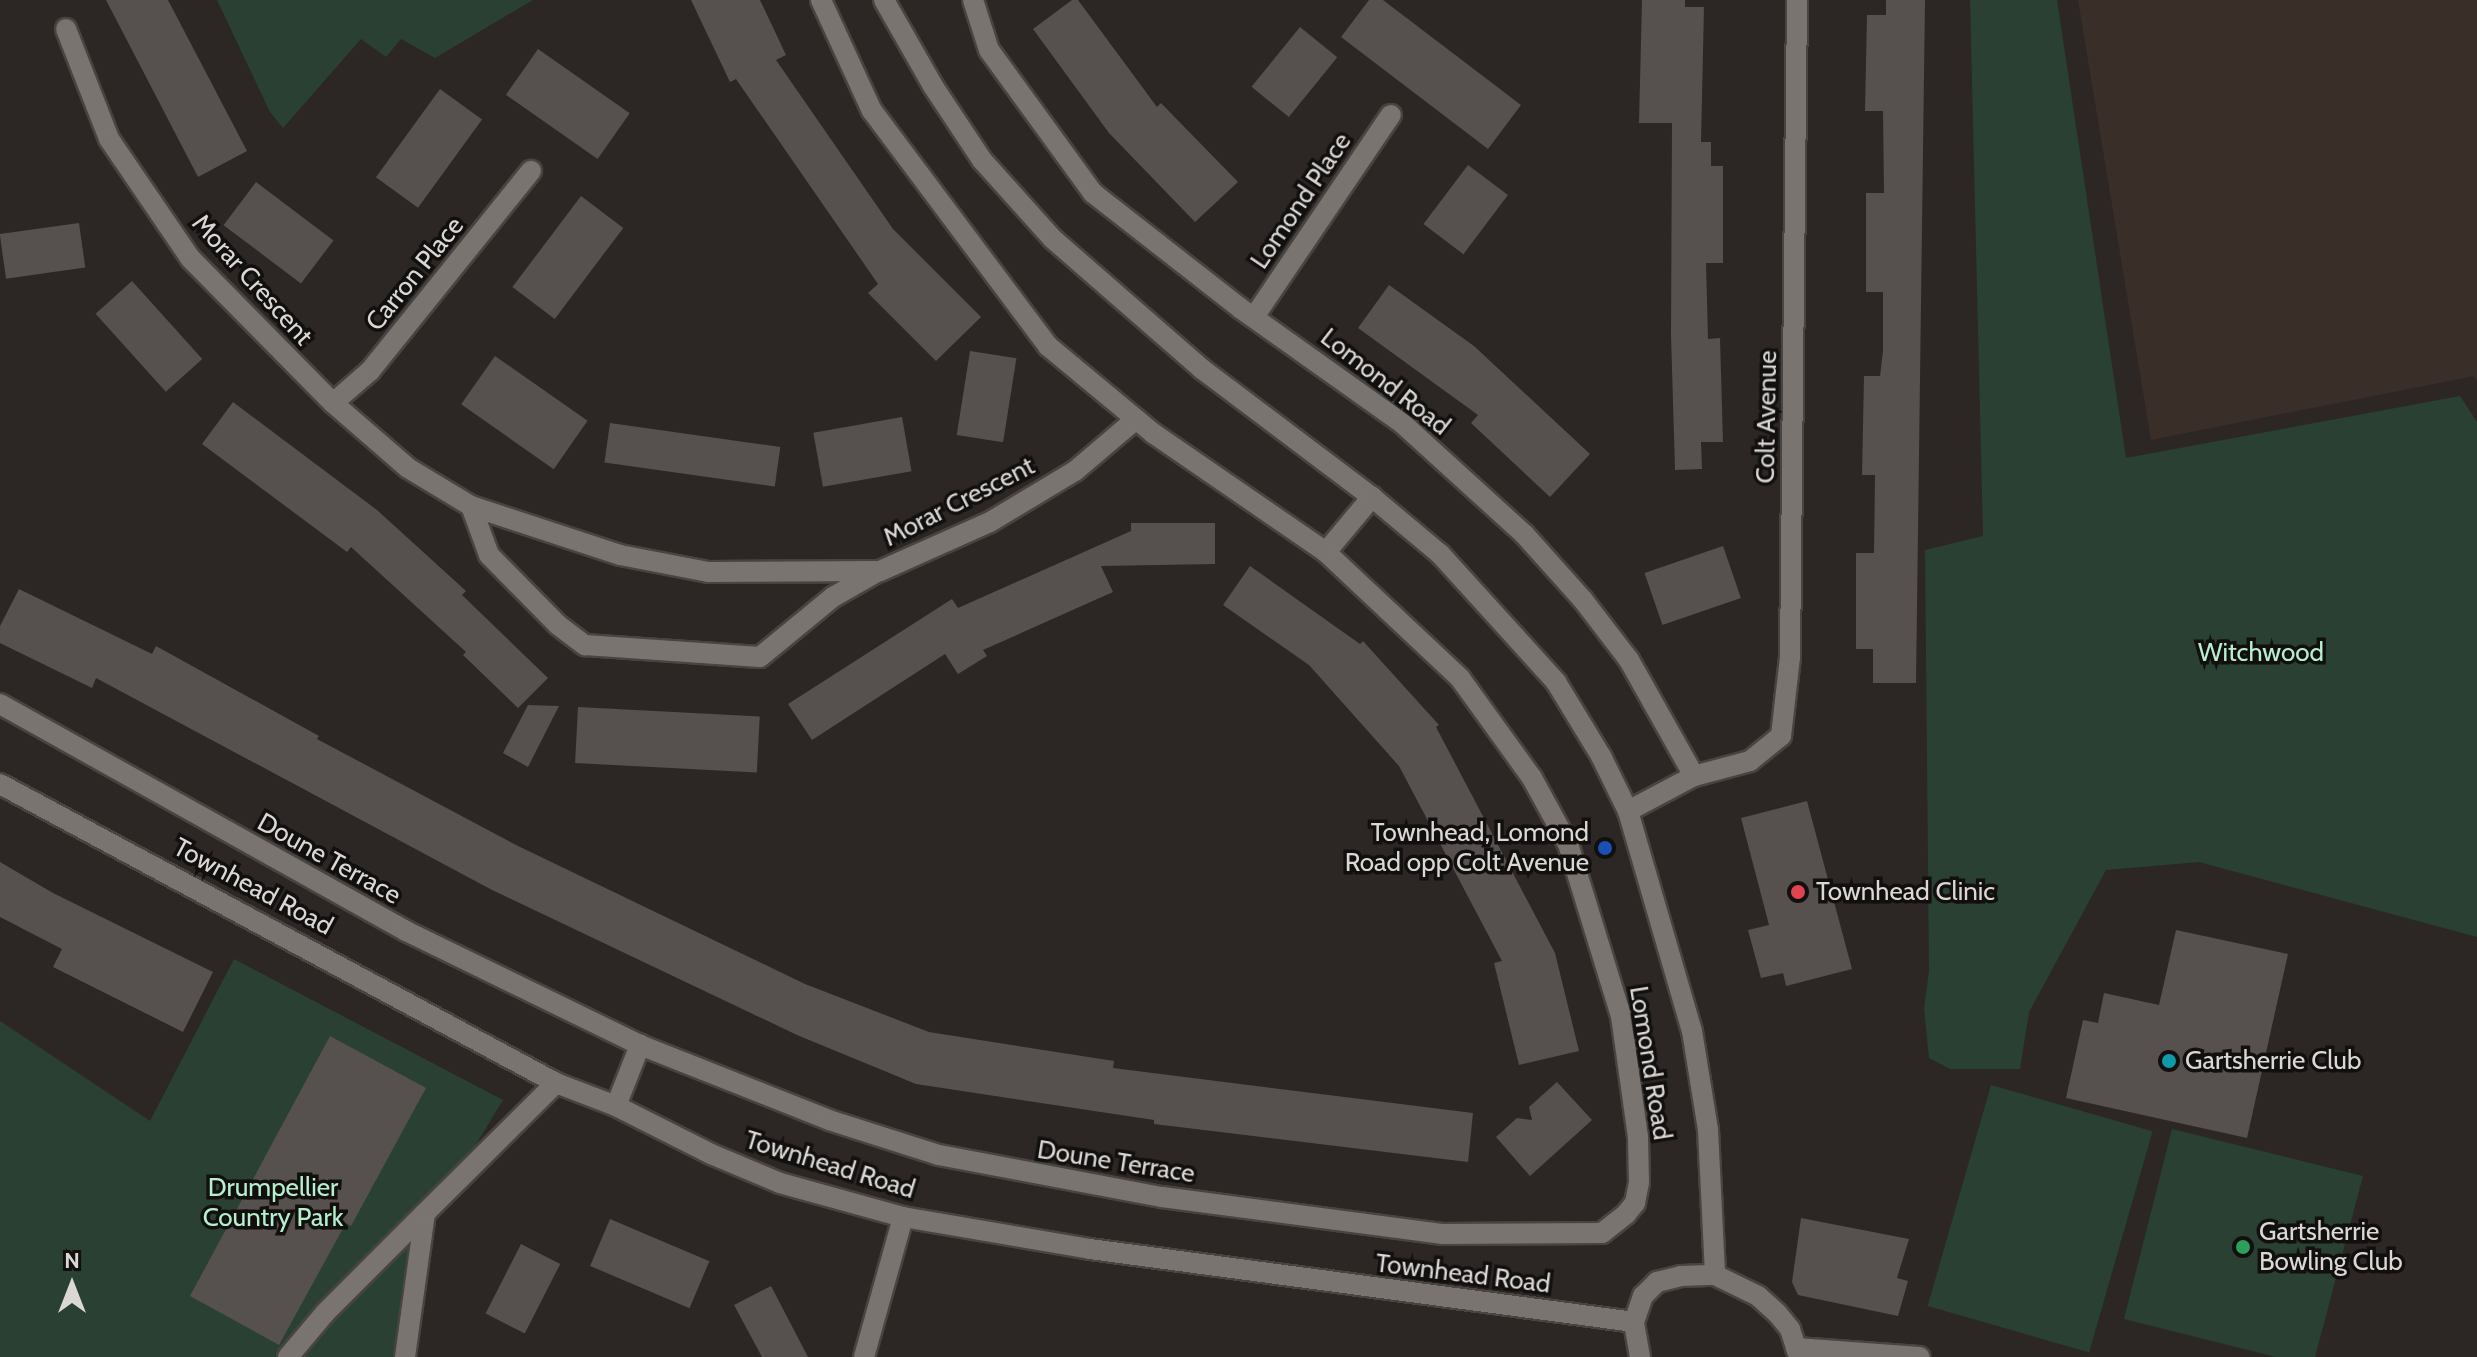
<!DOCTYPE html>
<html>
<head>
<meta charset="utf-8">
<style>
  body { margin:0 }
  #map { position:relative; width:2477px; height:1357px; overflow:hidden; background:#2c2724; font-family:Cabin,sans-serif }
  div>[style] { position:absolute }
  .built>* { inset:0; background:#392e28 }
  .green>* { inset:0; background:#294033; transform-origin:0 0 }
  .building>* { inset:0; background:#56504e; transform-origin:0 0 }
  .roads { filter:drop-shadow(2px 0 #474441) drop-shadow(-2px 0 #474441) drop-shadow(0 2px #474441) drop-shadow(0 -2px #474441) }
  .minor>* { height:20px; margin:-10px; padding:0 10px; transform-origin:10px; border-radius:10px; background:#7a7471 }
  .tertiary>* { height:20px; margin:-10px; padding:0 10px; transform-origin:10px; border-radius:10px; background:#7a7471 }
  .dots>* { width:22px; height:22px; translate:-50% -50%; box-sizing:border-box; border:4px solid #12100f; border-radius:50% }
  span { translate:-50% -50%; white-space:nowrap; text-align:center; line-height:1.15; -webkit-text-stroke:7px #12100f; paint-order:stroke }
  .street-label { font-size:26px; color:#dad7d5 }
  .park-label { font-size:26px; color:#b7eecd }
  .poi-label { font-size:26px; color:#dad7d5 }
  .right { translate:-100% -50%; text-align:right }
  .left { translate:0 -50%; text-align:left }
  .north { position:absolute; left:32px; top:1245px; width:80px; height:80px; -webkit-text-stroke:6px #12100f; paint-order:stroke; rotate:0deg; font-size:22px; font-weight:700; line-height:32px; text-align:center; color:#dad7d5 }
  .north::after { content:''; display:block; margin:auto; width:28px; height:36px; background:#dad7d5; clip-path:polygon(50% 0,100% 100%,50% 72%,0 100%) }
</style>
</head>
<body>
<div id="map">
  <div class="built">
    <i style="clip-path:polygon(2078px 0,2477px 0,2477px 381px,2474px 376px,2151px 440px)"></i>
  </div>
  <div class="green">
    <i style="clip-path:polygon(217px 0,533px 0,435px 58px,401px 39px,386px 57px,361px 39px,283px 128px,270px 112px)"></i>
    <i style="clip-path:polygon(1970px 0,2057px 0,2126px 458px,2460px 396px,2477px 422px,2477px 937px,2199px 862px,2106px 870px,2029px 1012px,2020px 1069px,1950px 1069px,1929px 1058px,1924px 1009px,1929px 971px,1925px 550px,1983px 536px)"></i>
    <i style="clip-path:polygon(234px 959px,503px 1100px,416px 1243px,397px 1357px,0 1357px,0 1021px,150px 1121px)"></i>
    <i style="left:1991px;top:1085px;width:168px;height:230px;rotate:16deg"></i>
    <i style="clip-path:polygon(2172px 1129px,2363px 1176px,2315px 1357px,2276px 1357px,2124px 1319px)"></i>
  </div>
  <div class="building">
    <i style="clip-path:polygon(106px 0,168px 0,247px 151px,198px 177px)"></i>
    <i style="clip-path:polygon(691px 0,760px 0,786px 55px,776px 60px,893px 229px,981px 317px,936px 361px,868px 293px,878px 284px,736px 79px,730px 82px)"></i>
    <i style="clip-path:polygon(1072px 0,1078px 0,1157px 107px,1161px 103px,1238px 182px,1195px 222px,1109px 133px,1033px 29px)"></i>
    <i style="clip-path:polygon(1369px 0,1383px 0,1521px 105px,1488px 149px,1341px 37px)"></i>
    <i style="clip-path:polygon(1642px 0,1685px 0,1685px 7px,1704px 7px,1701px 142px,1711px 142px,1711px 166px,1723px 166px,1723px 263px,1706px 263px,1708px 339px,1720px 338px,1723px 442px,1701px 442px,1702px 469px,1675px 470px,1671px 335px,1672px 123px,1639px 123px)"></i>
    <i style="clip-path:polygon(1886px 0,1925px 0,1916px 683px,1873px 683px,1873px 649px,1856px 649px,1856px 553px,1874px 553px,1875px 475px,1862px 475px,1864px 376px,1880px 376px,1883px 351px,1883px 292px,1866px 292px,1866px 193px,1884px 193px,1883px 111px,1865px 111px,1867px 15px,1886px 15px)"></i>
    <i style="left:1300px;top:27px;width:48px;height:77px;rotate:39deg"></i>
    <i style="left:538px;top:49px;width:112px;height:56px;rotate:35deg"></i>
    <i style="left:440px;top:89px;width:52px;height:109px;rotate:36deg"></i>
    <i style="left:1468px;top:165px;width:50px;height:74px;rotate:37deg"></i>
    <i style="left:256px;top:182px;width:97px;height:54px;rotate:37deg"></i>
    <i style="left:581px;top:196px;width:53px;height:114px;rotate:37deg"></i>
    <i style="left:79px;top:223px;width:45px;height:80px;rotate:82deg"></i>
    <i style="left:132px;top:281px;width:105px;height:49px;rotate:48deg"></i>
    <i style="clip-path:polygon(1389px 285px,1474px 346px,1590px 454px,1550px 497px,1471px 423px,1478px 415px,1358px 328px)"></i>
    <i style="left:970px;top:351px;width:47px;height:85px;rotate:9deg"></i>
    <i style="left:495px;top:356px;width:113px;height:59px;rotate:35deg"></i>
    <i style="clip-path:polygon(233px 402px,377px 510px,466px 591px,462px 595px,548px 678px,518px 708px,463px 655px,466px 652px,351px 547px,347px 552px,202px 444px)"></i>
    <i style="left:902px;top:417px;width:55px;height:90px;rotate:80deg"></i>
    <i style="left:610px;top:423px;width:172px;height:40px;rotate:8deg"></i>
    <i style="clip-path:polygon(1131px 523px,1215px 523px,1215px 564px,1101px 566px,1113px 592px,983px 650px,987px 656px,958px 674px,945px 654px,812px 740px,788px 704px,952px 599px,958px 608px,1131px 531px)"></i>
    <i style="left:1723px;top:546px;width:55px;height:83px;rotate:71deg"></i>
    <i style="clip-path:polygon(1250px 566px,1360px 644px,1363px 641px,1439px 725px,1436px 727px,1555px 953px,1579px 1051px,1519px 1065px,1494px 963px,1502px 961px,1399px 766px,1309px 665px,1223px 605px)"></i>
    <i style="clip-path:polygon(19px 589px,152px 654px,156px 646px,319px 736px,317px 739px,516px 845px,805px 984px,929px 1032px,1114px 1061px,1113px 1068px,1473px 1113px,1468px 1162px,1154px 1124px,1154px 1120px,916px 1084px,797px 1035px,492px 890px,96px 678px,92px 688px,0 643px,0 626px)"></i>
    <i style="clip-path:polygon(528px 705px,559px 706px,528px 767px,503px 753px)"></i>
    <i style="left:578px;top:707px;width:182px;height:56px;rotate:3deg"></i>
    <i style="clip-path:polygon(1807px 801px,1852px 969px,1786px 986px,1783px 973px,1761px 978px,1748px 930px,1769px 925px,1741px 818px)"></i>
    <i style="clip-path:polygon(0 862px,53px 893px,213px 972px,183px 1032px,53px 967px,62px 949px,0 917px)"></i>
    <i style="clip-path:polygon(2176px 930px,2288px 954px,2247px 1138px,2066px 1098px,2083px 1020px,2098px 1023px,2104px 993px,2159px 1005px)"></i>
    <i style="clip-path:polygon(330px 1036px,426px 1088px,351px 1226px,346px 1223px,279px 1345px,190px 1296px)"></i>
    <i style="clip-path:polygon(1557px 1082px,1592px 1120px,1530px 1176px,1496px 1137px,1517px 1118px,1532px 1120px,1529px 1107px)"></i>
    <i style="clip-path:polygon(1801px 1218px,1909px 1239px,1897px 1278px,1908px 1281px,1898px 1316px,1798px 1295px,1792px 1282px)"></i>
    <i style="left:610px;top:1219px;width:108px;height:51px;rotate:23deg"></i>
    <i style="left:521px;top:1244px;width:44px;height:78px;rotate:27deg"></i>
    <i style="clip-path:polygon(771px 1286px,808px 1357px,762px 1357px,734px 1305px)"></i>
  </div>
  <div class="roads">
    <div class="minor">
      <i style="left:973px;top:0;width:52px;rotate:72.3deg"></i>
      <i style="left:989px;top:50px;width:177px;rotate:54deg"></i>
      <i style="left:1093px;top:193px;width:187px;rotate:38deg"></i>
      <i style="left:1240px;top:308px;width:200px;rotate:35.4deg"></i>
      <i style="left:1403px;top:424px;width:164px;rotate:42.3deg"></i>
      <i style="left:1524px;top:534px;width:89px;rotate:48.2deg"></i>
      <i style="left:1583px;top:600px;width:76px;rotate:52.5deg"></i>
      <i style="left:1629px;top:660px;width:133px;rotate:60.7deg"></i>
      <i style="left:1694px;top:776px;width:75px;rotate:152.1deg"></i>
      <i style="left:66px;top:29px;width:118px;rotate:68.6deg"></i>
      <i style="left:109px;top:139px;width:145px;rotate:55.7deg"></i>
      <i style="left:191px;top:259px;width:202px;rotate:45.4deg"></i>
      <i style="left:333px;top:403px;width:99px;rotate:40.9deg"></i>
      <i style="left:408px;top:468px;width:74px;rotate:31.1deg"></i>
      <i style="left:471px;top:506px;width:157px;rotate:18.2deg"></i>
      <i style="left:620px;top:555px;width:90px;rotate:10.9deg"></i>
      <i style="left:708px;top:572px;width:172px;rotate:-0.3deg"></i>
      <i style="left:880px;top:571px;width:120px;rotate:-24deg"></i>
      <i style="left:990px;top:522px;width:99px;rotate:-31deg"></i>
      <i style="left:1075px;top:471px;width:80px;rotate:-40.4deg"></i>
      <i style="left:1254px;top:317px;width:244px;rotate:-55.9deg"></i>
      <i style="left:333px;top:403px;width:49px;rotate:-40.9deg"></i>
      <i style="left:370px;top:371px;width:257px;rotate:-51.2deg"></i>
      <i style="left:471px;top:506px;width:52px;rotate:69.8deg"></i>
      <i style="left:489px;top:555px;width:98px;rotate:45.4deg"></i>
      <i style="left:558px;top:625px;width:34px;rotate:37deg"></i>
      <i style="left:585px;top:645px;width:175px;rotate:3.9deg"></i>
      <i style="left:760px;top:657px;width:94px;rotate:-39.4deg"></i>
      <i style="left:833px;top:597px;width:51px;rotate:-29.6deg"></i>
      <i style="left:1326px;top:552px;width:72px;rotate:-50.1deg"></i>
      <i style="left:0;top:704px;width:465px;rotate:29.2deg"></i>
      <i style="left:406px;top:931px;width:260px;rotate:26deg"></i>
      <i style="left:640px;top:1045px;width:203px;rotate:21.6deg"></i>
      <i style="left:829px;top:1120px;width:115px;rotate:17.7deg"></i>
      <i style="left:939px;top:1155px;width:227px;rotate:10.7deg"></i>
      <i style="left:1162px;top:1197px;width:282px;rotate:7.5deg"></i>
      <i style="left:1442px;top:1234px;width:160px;rotate:-0.4deg"></i>
      <i style="left:1602px;top:1233px;width:31px;rotate:-38deg"></i>
      <i style="left:1626px;top:1214px;width:14px;rotate:-51deg"></i>
      <i style="left:1635px;top:1203px;width:21px;rotate:-79deg"></i>
      <i style="left:1639px;top:1182px;width:45px;rotate:-91.3deg"></i>
      <i style="left:1638px;top:1137px;width:122px;rotate:-98deg"></i>
      <i style="left:1621px;top:1016px;width:180px;rotate:-107.1deg"></i>
      <i style="left:1568px;top:844px;width:75px;rotate:-118.6deg"></i>
      <i style="left:1532px;top:778px;width:123px;rotate:-125.8deg"></i>
      <i style="left:1460px;top:678px;width:184px;rotate:-136.8deg"></i>
      <i style="left:1326px;top:552px;width:209px;rotate:-145.5deg"></i>
      <i style="left:1154px;top:434px;width:138px;rotate:-140.3deg"></i>
      <i style="left:1048px;top:346px;width:294px;rotate:-126.8deg"></i>
      <i style="left:872px;top:111px;width:122px;rotate:-114.7deg"></i>
      <i style="left:1694px;top:776px;width:58px;rotate:-15deg"></i>
      <i style="left:1750px;top:761px;width:40px;rotate:-39deg"></i>
      <i style="left:1781px;top:736px;width:80px;rotate:-83.5deg"></i>
      <i style="left:1790px;top:657px;width:657px;rotate:-89.39deg"></i>
      <i style="left:616px;top:1106px;width:66px;rotate:-68.5deg"></i>
      <i style="left:288px;top:1357px;width:57px;rotate:-49.9deg"></i>
      <i style="left:325px;top:1313px;width:141px;rotate:-45deg"></i>
      <i style="left:405px;top:1357px;width:145px;rotate:-82.1deg"></i>
      <i style="left:425px;top:1213px;width:185px;rotate:-44.8deg"></i>
      <i style="left:864px;top:1357px;width:145px;rotate:-74.4deg"></i>
    </div>
    <div class="tertiary">
      <i style="left:884px;top:0;width:99px;rotate:60.3deg"></i>
      <i style="left:933px;top:86px;width:89px;rotate:56.5deg"></i>
      <i style="left:982px;top:160px;width:106px;rotate:48.1deg"></i>
      <i style="left:1053px;top:239px;width:198px;rotate:41.1deg"></i>
      <i style="left:1202px;top:369px;width:213px;rotate:37deg"></i>
      <i style="left:1372px;top:497px;width:89px;rotate:40deg"></i>
      <i style="left:1440px;top:554px;width:173px;rotate:47.8deg"></i>
      <i style="left:1556px;top:682px;width:87px;rotate:58.7deg"></i>
      <i style="left:1601px;top:756px;width:61px;rotate:63.9deg"></i>
      <i style="left:1628px;top:811px;width:229px;rotate:73.8deg"></i>
      <i style="left:1692px;top:1031px;width:100px;rotate:80.8deg"></i>
      <i style="left:1708px;top:1130px;width:145px;rotate:87.2deg"></i>
      <i style="left:0;top:784px;width:631px;rotate:28.27deg"></i>
      <i style="left:556px;top:1083px;width:64px;rotate:21deg"></i>
      <i style="left:616px;top:1106px;width:106px;rotate:26.8deg"></i>
      <i style="left:711px;top:1154px;width:75px;rotate:22.8deg"></i>
      <i style="left:780px;top:1183px;width:128px;rotate:15.5deg"></i>
      <i style="left:903px;top:1217px;width:190px;rotate:9.7deg"></i>
      <i style="left:1090px;top:1249px;width:549px;rotate:7.64deg"></i>
      <i style="left:1796px;top:1348px;width:124px;rotate:4.2deg"></i>
      <i style="left:1640px;top:1357px;width:36px;rotate:-100deg"></i>
      <i style="left:1634px;top:1322px;width:28px;rotate:-71deg"></i>
      <i style="left:1643px;top:1296px;width:20px;rotate:-45deg"></i>
      <i style="left:1657px;top:1282px;width:25px;rotate:-14deg"></i>
      <i style="left:1681px;top:1276px;width:34px;rotate:-2deg"></i>
      <i style="left:1715px;top:1275px;width:48px;rotate:26deg"></i>
      <i style="left:1758px;top:1296px;width:25px;rotate:42deg"></i>
      <i style="left:1777px;top:1313px;width:21px;rotate:51deg"></i>
      <i style="left:1790px;top:1329px;width:29px;rotate:72deg"></i>
    </div>
  </div>
  <div class="dots">
    <i style="left:1605px;top:848px;background:#1a4fb4"></i>
    <i style="left:1798px;top:892px;background:#e0444e"></i>
    <i style="left:2169px;top:1061px;background:#0f9aa8"></i>
    <i style="left:2243px;top:1247px;background:#2e9e5b"></i>
  </div>
  <div class="street-label">
    <span style="left:1301px;top:201px;rotate:-56deg">Lomond Place</span>
    <span style="left:415px;top:274px;rotate:-51deg">Carron Place</span>
    <span style="left:252px;top:280px;rotate:48deg">Morar Crescent</span>
    <span style="left:1385px;top:382px;rotate:38deg">Lomond Road</span>
    <span style="left:1767px;top:417px;rotate:-89deg">Colt Avenue</span>
    <span style="left:959px;top:502px;rotate:-27deg">Morar Crescent</span>
    <span style="left:329px;top:859px;rotate:29deg">Doune Terrace</span>
    <span style="left:253px;top:887px;rotate:28deg">Townhead Road</span>
    <span style="left:1650px;top:1063px;rotate:81deg">Lomond Road</span>
    <span style="left:1116px;top:1162px;rotate:9deg">Doune Terrace</span>
    <span style="left:830px;top:1165px;rotate:17deg">Townhead Road</span>
    <span style="left:1463px;top:1274px;rotate:7deg">Townhead Road</span>
  </div>
  <div class="park-label">
    <span style="left:2261px;top:653px">Witchwood</span>
    <span style="left:273px;top:1203px">Drumpellier<br>Country Park</span>
  </div>
  <div class="poi-label">
    <span class="right" style="left:1589px;top:848px">Townhead, Lomond<br>Road opp Colt Avenue</span>
    <span class="left" style="left:1816px;top:892px">Townhead Clinic</span>
    <span class="left" style="left:2185px;top:1061px">Gartsherrie Club</span>
    <span class="left" style="left:2259px;top:1247px">Gartsherrie<br>Bowling Club</span>
  </div>
  <div class="north">N</div>
</div>
</body>
</html>
